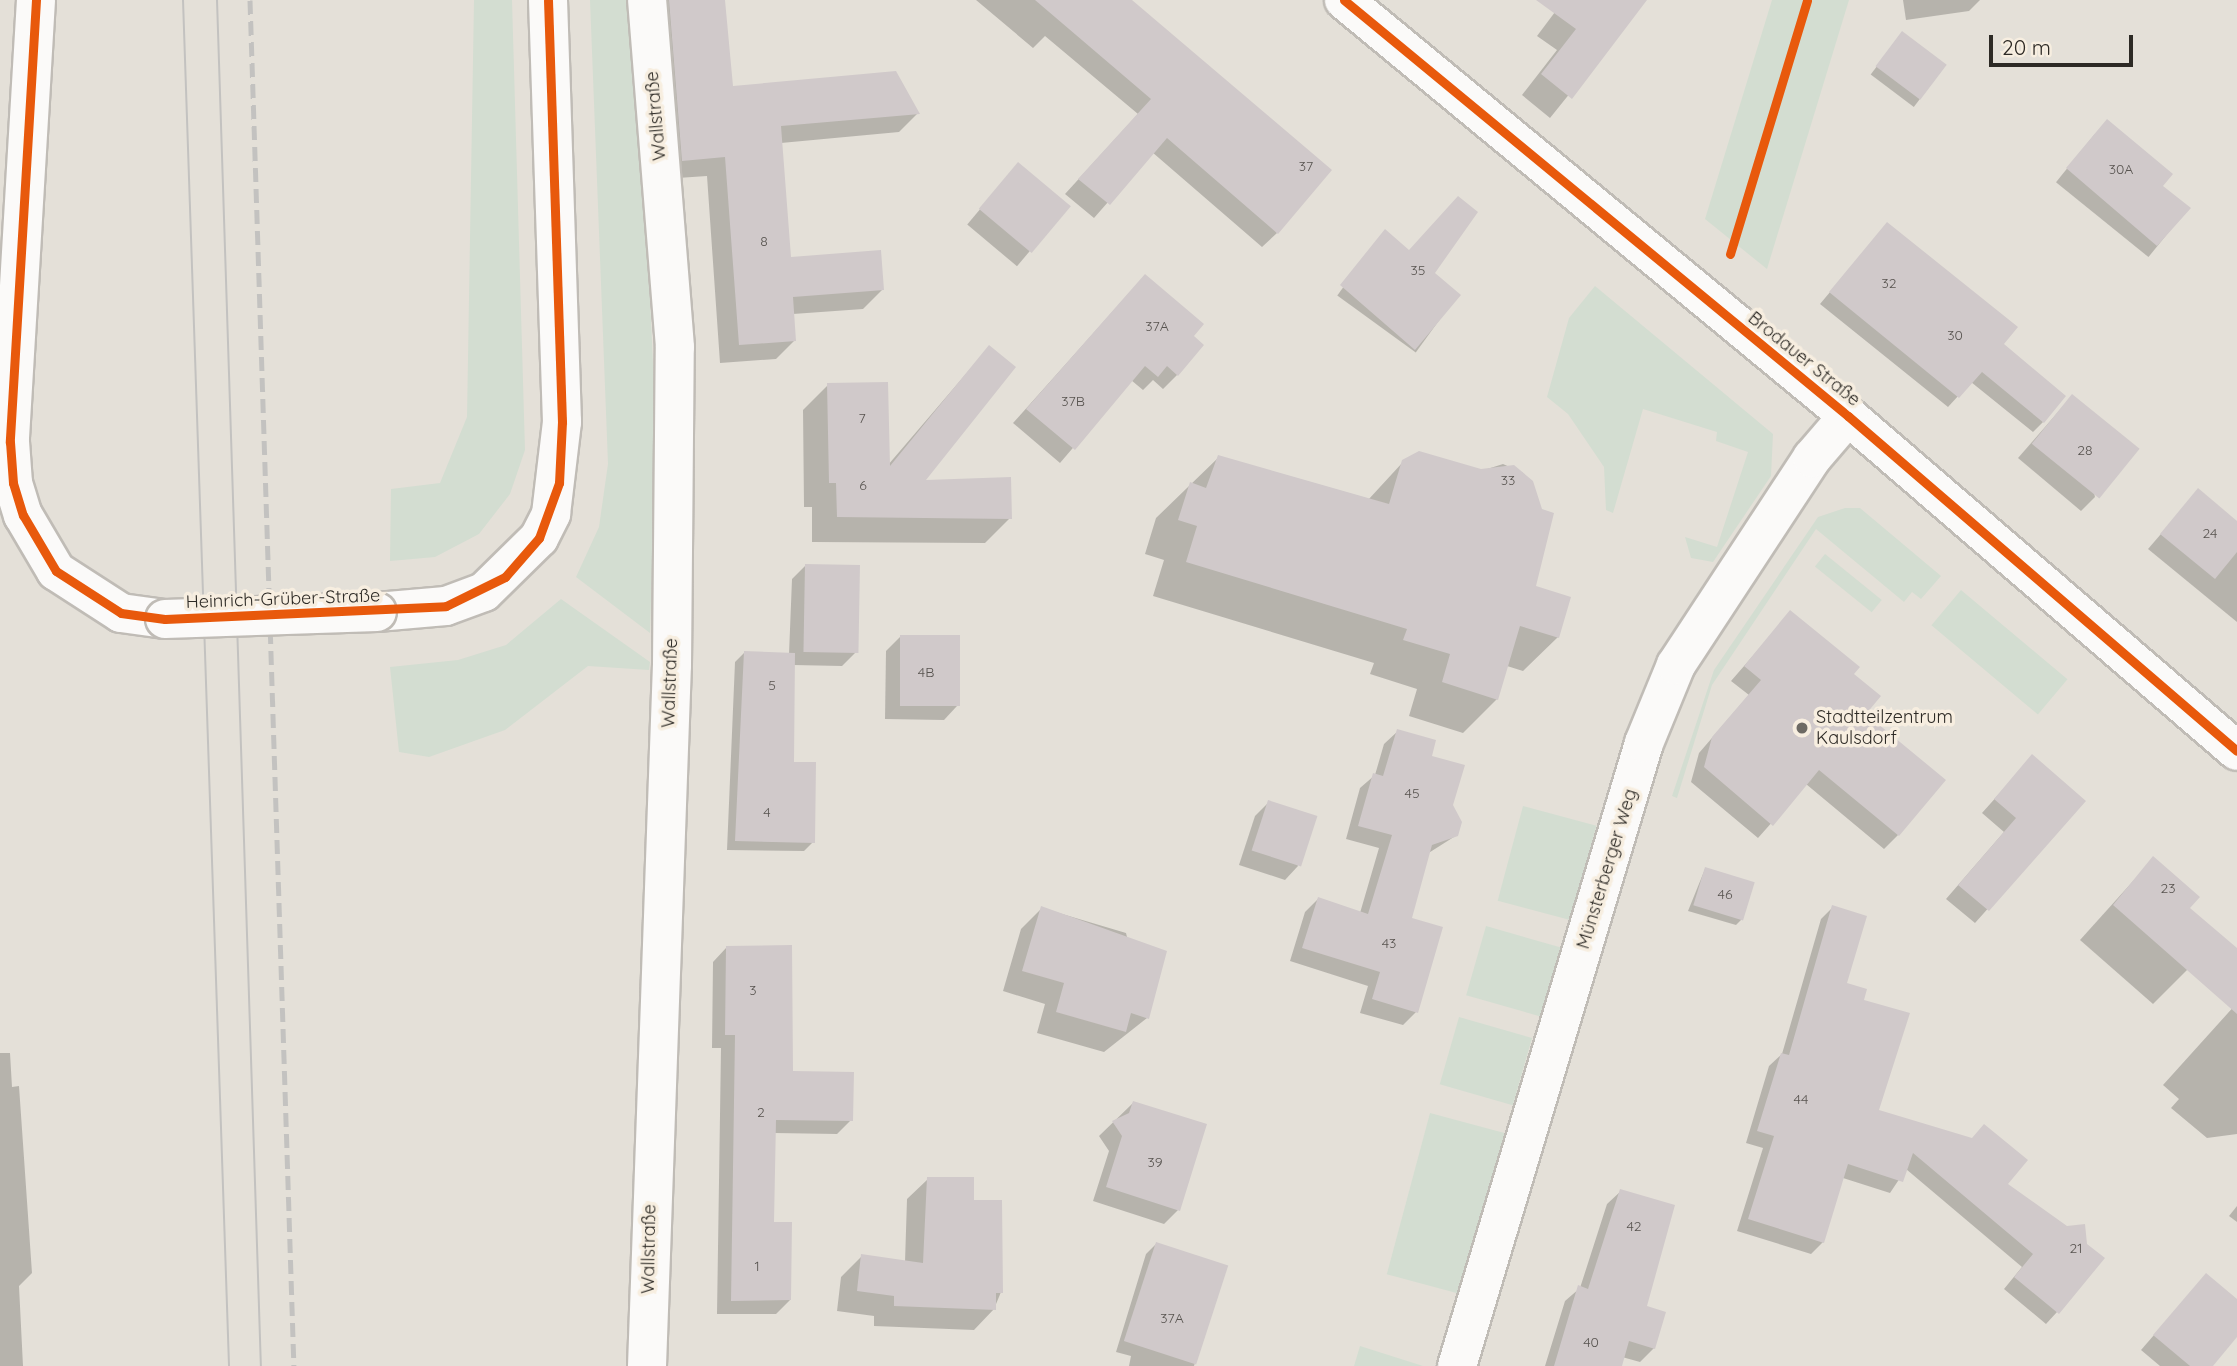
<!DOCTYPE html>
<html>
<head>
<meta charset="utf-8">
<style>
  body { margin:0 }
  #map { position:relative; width:2237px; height:1366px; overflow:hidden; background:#e4e0d8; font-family:Quicksand,sans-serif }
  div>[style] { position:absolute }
  .green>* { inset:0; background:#d3ddd1; transform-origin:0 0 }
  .shadow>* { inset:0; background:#0003; transform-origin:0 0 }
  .building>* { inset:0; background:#d0c9ca; transform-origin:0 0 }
  .roads { filter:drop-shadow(2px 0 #c0bcb6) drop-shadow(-2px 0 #c0bcb6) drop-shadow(0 2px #c0bcb6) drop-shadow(0 -2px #c0bcb6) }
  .street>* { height:38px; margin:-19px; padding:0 19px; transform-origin:19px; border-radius:19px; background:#fbfaf9 }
  .secondary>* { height:38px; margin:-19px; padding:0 19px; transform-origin:19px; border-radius:19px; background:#fbfaf9 }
  .tram>* { height:2px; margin:-1px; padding:0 1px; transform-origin:1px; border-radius:1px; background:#c3c2c0 }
  .rail>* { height:5px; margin-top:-2.5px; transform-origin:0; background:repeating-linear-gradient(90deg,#c3c2c0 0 14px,transparent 0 21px) }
  .bridges { filter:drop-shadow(2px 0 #c0bcb6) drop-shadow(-2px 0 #c0bcb6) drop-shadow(0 2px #c0bcb6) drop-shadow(0 -2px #c0bcb6) }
  .secondary-bridge>* { height:38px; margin:-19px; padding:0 19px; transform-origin:19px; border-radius:19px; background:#fbfaf9 }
  .cycleway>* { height:9px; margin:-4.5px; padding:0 4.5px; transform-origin:4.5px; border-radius:4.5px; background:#e8590c }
  .dots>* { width:19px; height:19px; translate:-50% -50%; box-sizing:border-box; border:4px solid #f7eee0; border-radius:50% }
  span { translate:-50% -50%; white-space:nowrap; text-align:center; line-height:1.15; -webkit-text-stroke:7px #f7eee0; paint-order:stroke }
  .number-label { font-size:14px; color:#585450 }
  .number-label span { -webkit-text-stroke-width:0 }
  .street-label { font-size:18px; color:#2d2a25 }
  .poi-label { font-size:18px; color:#2d2a25 }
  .left { translate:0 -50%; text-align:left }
  .scale { position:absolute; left:1989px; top:35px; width:144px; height:32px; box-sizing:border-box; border:4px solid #2d2a25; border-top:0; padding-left:9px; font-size:21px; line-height:24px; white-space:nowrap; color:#2d2a25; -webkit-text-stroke:5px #f7eee0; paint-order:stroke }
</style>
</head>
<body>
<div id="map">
  <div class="green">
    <i style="clip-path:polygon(474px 0,512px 0,525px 450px,510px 494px,479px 534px,435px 557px,390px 561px,391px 489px,440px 483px,467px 417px)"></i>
    <i style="clip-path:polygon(590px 0,626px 0,646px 210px,660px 517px,653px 536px,650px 633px,576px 577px,599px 527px,608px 464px)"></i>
    <i style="clip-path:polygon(1772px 0,1849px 0,1767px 269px,1705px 219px)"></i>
    <i style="clip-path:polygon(1595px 286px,1773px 434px,1771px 476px,1713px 562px,1691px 558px,1685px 537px,1717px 547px,1748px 452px,1716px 441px,1717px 432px,1643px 409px,1613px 513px,1606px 510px,1604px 467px,1568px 414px,1547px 397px,1569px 318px)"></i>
    <i style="clip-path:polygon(1845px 508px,1860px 508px,1941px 576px,1921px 599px,1912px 592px,1904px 602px,1816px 529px,1712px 685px,1677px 798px,1672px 796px,1714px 670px,1818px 517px)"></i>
    <i style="left:1825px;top:554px;width:73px;height:16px;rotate:39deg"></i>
    <i style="left:1961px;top:590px;width:139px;height:46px;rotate:40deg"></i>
    <i style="clip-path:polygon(561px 599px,650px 662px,649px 670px,588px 666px,505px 730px,429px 757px,399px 752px,390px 667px,458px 660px,506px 645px)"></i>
    <i style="left:1523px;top:806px;width:76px;height:98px;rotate:15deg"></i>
    <i style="left:1486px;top:926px;width:78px;height:72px;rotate:16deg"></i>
    <i style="left:1459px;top:1017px;width:76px;height:70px;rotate:16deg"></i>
    <i style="left:1430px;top:1113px;width:78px;height:167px;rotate:15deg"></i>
    <i style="clip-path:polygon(1360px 1346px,1423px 1366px,1354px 1366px)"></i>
  </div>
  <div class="shadow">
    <i style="clip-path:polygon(647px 0,723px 0,731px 88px,918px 113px,899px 132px,781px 143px,789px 259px,882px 290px,863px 309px,793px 314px,795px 340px,776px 359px,720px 363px,707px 176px,663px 179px)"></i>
    <i style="clip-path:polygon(976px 0,1127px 0,1277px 233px,1262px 247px,1152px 152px,1094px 218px,1065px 194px,1138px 114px,1045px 36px,1033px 48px)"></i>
    <i style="clip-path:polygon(1564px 0,1645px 0,1550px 118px,1522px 95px,1557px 50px,1537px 36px)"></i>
    <i style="clip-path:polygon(1903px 0,1980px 0,1969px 11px,1906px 20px)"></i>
    <i style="left:1902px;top:33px;width:54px;height:52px;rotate:37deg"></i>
    <i style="left:2095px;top:134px;width:119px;height:62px;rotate:39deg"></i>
    <i style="left:1018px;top:164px;width:65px;height:79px;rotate:40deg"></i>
    <i style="clip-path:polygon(1887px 224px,2002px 344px,2043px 422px,2033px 432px,1971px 382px,1948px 407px,1820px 304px)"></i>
    <i style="left:1379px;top:238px;width:97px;height:71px;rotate:36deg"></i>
    <i style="clip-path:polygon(1132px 290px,1191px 336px,1177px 375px,1163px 389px,1153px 380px,1143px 390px,1131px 380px,1060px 463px,1013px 423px)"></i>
    <i style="clip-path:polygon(989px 347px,922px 482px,1010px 518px,985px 543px,812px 542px,812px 507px,804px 507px,803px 410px,828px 385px,888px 465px)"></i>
    <i style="clip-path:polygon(2072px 396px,2095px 497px,2081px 511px,2018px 458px)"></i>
    <i style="clip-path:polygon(1219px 457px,1368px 500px,1403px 462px,1481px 471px,1503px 464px,1523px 473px,1533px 587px,1558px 637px,1523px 671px,1507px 666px,1497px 699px,1463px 733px,1409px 716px,1417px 689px,1370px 674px,1374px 663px,1153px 596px,1164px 560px,1145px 554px,1156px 518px)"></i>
    <i style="clip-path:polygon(2198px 491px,2237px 524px,2237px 622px,2148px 549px)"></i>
    <i style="clip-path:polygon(806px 565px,856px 652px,842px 666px,793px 665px,792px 764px,813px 842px,804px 851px,727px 850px,735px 662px,744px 653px,789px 654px,792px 579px)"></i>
    <i style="clip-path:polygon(1791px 612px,1863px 714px,1898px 835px,1884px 849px,1806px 784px,1758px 838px,1691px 782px,1699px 753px,1749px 695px,1731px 681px)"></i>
    <i style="clip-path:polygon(900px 637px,957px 706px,944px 720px,885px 719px,886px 651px)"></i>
    <i style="clip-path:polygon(1398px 731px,1430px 757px,1457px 835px,1427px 854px,1410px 919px,1416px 1012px,1403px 1025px,1360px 1013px,1368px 986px,1290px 961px,1305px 912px,1318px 899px,1360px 913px,1379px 848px,1346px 839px,1360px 788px,1375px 775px,1384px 744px)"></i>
    <i style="clip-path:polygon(2032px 757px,2084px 801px,1975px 923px,1946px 899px,2004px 832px,1982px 813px)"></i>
    <i style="clip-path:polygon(1269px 802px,1298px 866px,1285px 880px,1239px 865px,1255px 816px)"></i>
    <i style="clip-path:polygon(2153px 859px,2187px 908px,2187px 970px,2153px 1004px,2080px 940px)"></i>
    <i style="clip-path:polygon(1705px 869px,1742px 919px,1736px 925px,1688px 911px)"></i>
    <i style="clip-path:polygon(1833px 907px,1845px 984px,1862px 1001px,1876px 1111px,2005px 1184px,2057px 1312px,2046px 1324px,2004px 1289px,2022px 1267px,1906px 1169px,1890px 1193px,1843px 1178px,1823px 1242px,1811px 1254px,1737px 1231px,1763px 1148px,1746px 1143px,1769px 1066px,1782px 1054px,1821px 919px)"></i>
    <i style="clip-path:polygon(1042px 908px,1126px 933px,1147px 1018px,1104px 1052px,1037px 1033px,1045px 1004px,1003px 991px,1021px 929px)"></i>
    <i style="clip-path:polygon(726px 948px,791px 1073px,851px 1120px,837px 1134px,774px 1133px,773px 1223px,790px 1300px,776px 1314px,717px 1314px,721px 1048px,712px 1048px,713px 962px)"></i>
    <i style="clip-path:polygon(2237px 1003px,2237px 1134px,2207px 1138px,2171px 1108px,2179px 1099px,2163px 1085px)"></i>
    <i style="clip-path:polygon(0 1053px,10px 1053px,12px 1087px,19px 1086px,32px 1273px,19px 1286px,23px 1366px,0 1366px)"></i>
    <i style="clip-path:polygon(1133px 1103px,1178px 1210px,1164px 1224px,1093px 1201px,1109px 1151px,1099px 1136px)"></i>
    <i style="clip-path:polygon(928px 1179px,1001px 1292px,994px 1309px,974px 1330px,874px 1326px,874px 1316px,837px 1311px,841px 1277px,862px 1256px,905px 1262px,907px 1199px)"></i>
    <i style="clip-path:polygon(1621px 1191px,1654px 1348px,1640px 1362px,1622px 1357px,1619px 1366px,1545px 1366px,1565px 1301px,1580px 1288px,1607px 1204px)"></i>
    <i style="clip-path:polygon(2237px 1206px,2237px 1222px,2229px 1216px)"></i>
    <i style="clip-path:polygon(1156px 1244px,1225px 1266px,1194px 1366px,1129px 1366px,1131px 1356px,1116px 1352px,1146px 1254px)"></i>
    <i style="clip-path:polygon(2206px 1275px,2237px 1302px,2237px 1334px,2211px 1366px,2160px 1366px,2141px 1350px)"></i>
  </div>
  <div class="building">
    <i style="clip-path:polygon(669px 0,725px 0,733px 86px,896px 71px,920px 114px,781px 126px,791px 257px,881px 250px,884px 290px,793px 297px,796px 341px,739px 345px,725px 157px,682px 161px)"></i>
    <i style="clip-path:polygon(1035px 0,1132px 0,1332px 170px,1278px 234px,1167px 138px,1110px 205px,1078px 179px,1151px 99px)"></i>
    <i style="clip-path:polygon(1536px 0,1647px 0,1572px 99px,1541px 74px,1576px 29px)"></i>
    <i style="left:1902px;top:31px;width:56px;height:44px;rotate:37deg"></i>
    <i style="clip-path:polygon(2107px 119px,2173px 174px,2163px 186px,2191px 208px,2157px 246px,2066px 168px)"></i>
    <i style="left:1018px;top:162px;width:69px;height:61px;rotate:40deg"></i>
    <i style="clip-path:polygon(1458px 196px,1478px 212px,1435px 273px,1461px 295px,1415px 350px,1340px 285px,1385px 229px,1409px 250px)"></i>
    <i style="clip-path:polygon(1887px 222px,2018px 327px,2004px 344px,2066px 396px,2044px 423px,1982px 372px,1959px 398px,1829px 292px)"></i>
    <i style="clip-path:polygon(1145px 274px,1204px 324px,1194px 336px,1204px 345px,1178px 376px,1167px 366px,1158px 377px,1145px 366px,1075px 450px,1026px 409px)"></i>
    <i style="clip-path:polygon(989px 345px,1016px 367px,926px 480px,1011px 477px,1012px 519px,837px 517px,836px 483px,829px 483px,827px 383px,888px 382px,890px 466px)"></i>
    <i style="left:2072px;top:394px;width:87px;height:64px;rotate:39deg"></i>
    <i style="clip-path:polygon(1419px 451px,1481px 469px,1514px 465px,1533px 481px,1542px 509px,1554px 513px,1536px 586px,1571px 597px,1559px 638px,1520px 626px,1498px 700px,1442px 682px,1450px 654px,1403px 640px,1407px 629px,1186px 562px,1197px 526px,1178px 520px,1190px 482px,1206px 488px,1218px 455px,1389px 504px,1402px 460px)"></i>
    <i style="clip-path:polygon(2198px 488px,2237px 521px,2237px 552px,2215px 579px,2160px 534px)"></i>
    <i style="left:805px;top:564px;width:55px;height:88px;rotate:1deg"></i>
    <i style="clip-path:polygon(1790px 610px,1860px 667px,1854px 674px,1881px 696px,1866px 714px,1946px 780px,1899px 836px,1819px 770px,1773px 826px,1704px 767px,1712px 737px,1761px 680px,1744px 666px)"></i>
    <i style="left:900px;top:635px;width:60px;height:71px"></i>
    <i style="clip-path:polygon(744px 651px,795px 653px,794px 762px,816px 762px,815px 843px,735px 841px)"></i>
    <i style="clip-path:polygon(1397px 729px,1436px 740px,1432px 756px,1465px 765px,1453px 805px,1462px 822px,1458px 836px,1432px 845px,1412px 918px,1443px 927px,1418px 1013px,1372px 999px,1380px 972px,1302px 948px,1318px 897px,1368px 914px,1392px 835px,1358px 826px,1373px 773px,1383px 776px)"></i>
    <i style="clip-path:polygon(2032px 754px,2086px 801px,1989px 911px,1958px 885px,2016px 818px,1994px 799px)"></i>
    <i style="left:1268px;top:800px;width:52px;height:53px;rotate:18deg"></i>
    <i style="clip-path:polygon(2153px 856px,2200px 897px,2190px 908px,2237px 948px,2237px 1014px,2113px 905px)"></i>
    <i style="left:1705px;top:867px;width:52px;height:40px;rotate:17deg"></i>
    <i style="clip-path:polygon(1832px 905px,1867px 916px,1847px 983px,1867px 989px,1864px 1000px,1910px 1013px,1879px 1110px,1972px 1138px,1984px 1124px,2028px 1160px,2008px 1184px,2067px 1226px,2085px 1224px,2087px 1244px,2105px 1258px,2059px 1314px,2014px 1277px,2033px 1254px,1913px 1153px,1903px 1182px,1848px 1164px,1824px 1243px,1748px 1219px,1774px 1136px,1757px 1131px,1781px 1053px,1789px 1055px)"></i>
    <i style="clip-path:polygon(1041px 906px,1167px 951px,1149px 1019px,1131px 1013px,1126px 1032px,1056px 1012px,1064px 983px,1022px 971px)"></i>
    <i style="clip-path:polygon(792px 945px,793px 1071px,854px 1072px,853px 1121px,776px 1120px,774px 1222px,792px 1222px,791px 1300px,731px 1301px,735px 1035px,725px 1035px,726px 946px)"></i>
    <i style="clip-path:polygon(1133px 1101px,1207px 1124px,1180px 1211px,1106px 1187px,1122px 1136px,1112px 1121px,1129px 1113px)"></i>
    <i style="clip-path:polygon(927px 1177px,974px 1177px,974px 1200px,1002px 1200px,1003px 1293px,996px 1293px,996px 1310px,894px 1306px,894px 1296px,857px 1291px,861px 1254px,923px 1263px)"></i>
    <i style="clip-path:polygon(1620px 1189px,1675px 1205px,1647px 1306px,1666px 1312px,1655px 1349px,1629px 1341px,1622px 1366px,1554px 1366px,1578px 1285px,1588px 1289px)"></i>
    <i style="left:1156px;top:1242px;width:76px;height:104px;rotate:18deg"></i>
    <i style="clip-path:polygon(2206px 1273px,2237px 1299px,2237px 1337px,2213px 1366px,2190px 1366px,2153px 1335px)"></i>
  </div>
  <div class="roads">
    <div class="street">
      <i style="left:1344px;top:0;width:654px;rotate:39.54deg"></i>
      <i style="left:1848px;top:416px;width:513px;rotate:40.73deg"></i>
      <i style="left:647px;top:1366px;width:701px;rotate:-87.96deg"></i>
      <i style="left:672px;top:665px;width:318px;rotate:-89.5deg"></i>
      <i style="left:675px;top:347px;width:348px;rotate:-94.6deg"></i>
      <i style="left:1457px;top:1366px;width:650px;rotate:-73.29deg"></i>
      <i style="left:1644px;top:743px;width:84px;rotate:-67.7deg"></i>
      <i style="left:1676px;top:665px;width:248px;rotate:-56.7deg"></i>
      <i style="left:1812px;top:458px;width:55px;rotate:-49.4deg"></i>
    </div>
    <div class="secondary">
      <i style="left:36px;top:0;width:443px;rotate:93.4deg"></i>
      <i style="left:10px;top:442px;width:41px;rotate:85.8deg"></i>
      <i style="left:13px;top:483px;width:34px;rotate:73deg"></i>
      <i style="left:23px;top:515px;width:65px;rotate:59.5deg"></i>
      <i style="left:56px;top:571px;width:77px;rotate:32.9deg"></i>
      <i style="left:121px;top:613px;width:44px;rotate:7.8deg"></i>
      <i style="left:377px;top:612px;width:69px;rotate:-5deg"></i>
      <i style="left:446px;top:606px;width:40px;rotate:-20.2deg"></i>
      <i style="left:484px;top:592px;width:77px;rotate:-44.5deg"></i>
      <i style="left:539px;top:538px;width:27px;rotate:-63deg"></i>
      <i style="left:551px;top:514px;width:93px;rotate:-83.2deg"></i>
      <i style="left:562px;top:422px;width:422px;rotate:-91.9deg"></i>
    </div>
  </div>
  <div class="tram">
    <i style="left:183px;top:0;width:1367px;rotate:88.07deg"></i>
    <i style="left:217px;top:0;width:1367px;rotate:88.16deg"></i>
  </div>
  <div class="rail">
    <i style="left:250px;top:0;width:1367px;rotate:88.16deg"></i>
  </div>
  <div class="bridges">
    <div class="secondary-bridge">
      <i style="left:165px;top:619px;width:212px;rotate:-1.9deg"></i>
    </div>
  </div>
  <div class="cycleway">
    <i style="left:36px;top:0;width:443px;rotate:93.4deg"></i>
    <i style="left:10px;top:442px;width:41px;rotate:85.8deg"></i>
    <i style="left:13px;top:483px;width:34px;rotate:73deg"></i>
    <i style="left:23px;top:515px;width:65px;rotate:59.5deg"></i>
    <i style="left:56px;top:571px;width:77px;rotate:32.9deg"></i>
    <i style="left:121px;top:613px;width:44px;rotate:7.8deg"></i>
    <i style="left:165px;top:619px;width:281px;rotate:-2.6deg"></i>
    <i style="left:446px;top:606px;width:66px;rotate:-26.2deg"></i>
    <i style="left:505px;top:577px;width:52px;rotate:-48.9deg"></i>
    <i style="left:539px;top:538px;width:59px;rotate:-70deg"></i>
    <i style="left:559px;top:483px;width:61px;rotate:-87.2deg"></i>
    <i style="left:562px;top:422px;width:422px;rotate:-91.9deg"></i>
    <i style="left:1344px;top:0;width:654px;rotate:39.54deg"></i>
    <i style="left:1848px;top:416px;width:513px;rotate:40.73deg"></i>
    <i style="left:1730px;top:254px;width:265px;rotate:-73.1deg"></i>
  </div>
  <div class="dots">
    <i style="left:1802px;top:728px;background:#6d6a64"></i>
  </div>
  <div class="number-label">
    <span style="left:1306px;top:166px">37</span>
    <span style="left:2121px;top:169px">30A</span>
    <span style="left:764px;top:241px">8</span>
    <span style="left:1418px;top:270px">35</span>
    <span style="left:1889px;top:283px">32</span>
    <span style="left:1157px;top:326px">37A</span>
    <span style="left:1955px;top:335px">30</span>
    <span style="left:1073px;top:401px">37B</span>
    <span style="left:862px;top:418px">7</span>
    <span style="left:2085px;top:450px">28</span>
    <span style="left:1508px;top:480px">33</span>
    <span style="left:863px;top:485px">6</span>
    <span style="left:2210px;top:533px">24</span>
    <span style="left:926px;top:672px">4B</span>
    <span style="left:772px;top:685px">5</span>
    <span style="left:1412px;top:793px">45</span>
    <span style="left:767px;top:812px">4</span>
    <span style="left:2168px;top:888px">23</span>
    <span style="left:1725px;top:894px">46</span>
    <span style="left:1389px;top:943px">43</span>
    <span style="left:753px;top:990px">3</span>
    <span style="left:1801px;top:1099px">44</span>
    <span style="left:761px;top:1112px">2</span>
    <span style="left:1155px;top:1162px">39</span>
    <span style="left:1634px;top:1226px">42</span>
    <span style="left:2076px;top:1248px">21</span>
    <span style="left:757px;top:1266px">1</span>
    <span style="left:1172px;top:1318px">37A</span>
    <span style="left:1591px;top:1342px">40</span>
  </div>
  <div class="street-label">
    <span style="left:656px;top:116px;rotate:-95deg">Wallstraße</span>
    <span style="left:1804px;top:359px;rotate:39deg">Brodauer Straße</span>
    <span style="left:283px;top:599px;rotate:-2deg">Heinrich-Grüber-Straße</span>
    <span style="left:670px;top:683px;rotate:-88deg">Wallstraße</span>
    <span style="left:1607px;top:869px;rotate:-73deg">Münsterberger Weg</span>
    <span style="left:649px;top:1249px;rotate:-89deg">Wallstraße</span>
  </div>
  <div class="poi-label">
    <span class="left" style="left:1816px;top:728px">Stadtteilzentrum<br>Kaulsdorf</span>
  </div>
  <div class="scale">20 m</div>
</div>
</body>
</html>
